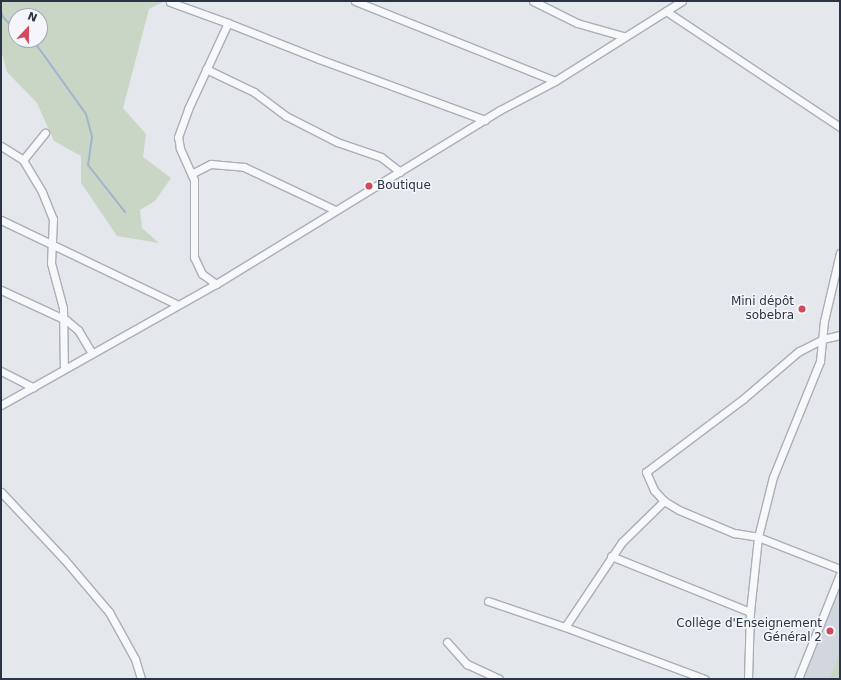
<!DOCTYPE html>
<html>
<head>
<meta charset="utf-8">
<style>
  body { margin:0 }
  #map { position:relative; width:841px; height:680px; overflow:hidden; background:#e4e7ec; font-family:"DejaVu Sans",sans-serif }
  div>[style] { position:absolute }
  .built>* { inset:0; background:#d2d6de }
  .green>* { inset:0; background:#c9d6c5 }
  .stream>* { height:2px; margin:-1px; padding:0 1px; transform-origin:1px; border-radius:1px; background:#9fb4cc }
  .roads { filter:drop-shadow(1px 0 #a9aeb7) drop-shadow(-1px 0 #a9aeb7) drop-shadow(0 1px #a9aeb7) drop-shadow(0 -1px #a9aeb7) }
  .minor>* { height:7px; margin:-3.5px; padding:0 3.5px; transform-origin:3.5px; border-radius:3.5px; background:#f7f8fa }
  .dots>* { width:11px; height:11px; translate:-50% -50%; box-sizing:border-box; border:2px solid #f4f6f9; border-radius:50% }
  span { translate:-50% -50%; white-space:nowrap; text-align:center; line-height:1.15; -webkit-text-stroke:3px #f4f6f9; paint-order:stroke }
  .poi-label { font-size:12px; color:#2b3445 }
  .left { translate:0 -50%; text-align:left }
  .right { translate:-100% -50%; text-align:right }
  .frame { position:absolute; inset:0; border:2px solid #2b3445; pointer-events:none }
  .north { position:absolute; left:8px; top:8px; width:40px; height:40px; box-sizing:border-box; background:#f4f6f9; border:1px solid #a4a8b1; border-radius:50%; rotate:22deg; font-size:11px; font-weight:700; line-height:16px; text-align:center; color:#2b3445 }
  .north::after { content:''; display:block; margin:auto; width:14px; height:18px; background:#d1495b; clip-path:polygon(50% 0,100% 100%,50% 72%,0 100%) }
</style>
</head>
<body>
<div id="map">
  <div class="built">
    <i style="clip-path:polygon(840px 584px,840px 679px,802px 679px)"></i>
  </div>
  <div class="green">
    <i style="clip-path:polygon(evenodd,1px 1px,165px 1px,149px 9px,123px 108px,146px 134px,143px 157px,171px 178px,155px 201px,140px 210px,142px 228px,159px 243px,117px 236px,81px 183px,81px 156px,54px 141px,37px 103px,7px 72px,1px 50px,1px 1px,16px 16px,40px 16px,40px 40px,16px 40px,16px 16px)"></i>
    <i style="clip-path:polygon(840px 653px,840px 679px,830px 679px)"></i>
  </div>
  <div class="stream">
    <i style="left:1px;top:11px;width:6px;rotate:72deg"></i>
    <i style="left:3px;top:17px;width:19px;rotate:47deg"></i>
    <i style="left:33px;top:40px;width:91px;rotate:54.4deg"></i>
    <i style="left:86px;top:114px;width:24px;rotate:75deg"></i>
    <i style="left:92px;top:137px;width:28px;rotate:98deg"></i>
    <i style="left:88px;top:165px;width:60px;rotate:51.8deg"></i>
  </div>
  <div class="roads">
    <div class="minor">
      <i style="left:355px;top:1px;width:215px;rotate:21.8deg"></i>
      <i style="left:533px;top:1px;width:49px;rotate:26.6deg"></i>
      <i style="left:577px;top:23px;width:48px;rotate:15.8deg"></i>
      <i style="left:170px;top:2px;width:62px;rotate:19.9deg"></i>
      <i style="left:666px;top:11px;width:209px;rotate:33.7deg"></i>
      <i style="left:206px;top:69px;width:53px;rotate:25.6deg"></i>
      <i style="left:254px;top:92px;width:40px;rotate:37deg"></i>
      <i style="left:286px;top:116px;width:57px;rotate:27deg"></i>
      <i style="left:337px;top:142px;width:46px;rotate:18.8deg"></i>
      <i style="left:381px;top:157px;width:24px;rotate:38deg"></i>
      <i style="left:1px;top:146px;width:26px;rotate:32deg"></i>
      <i style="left:23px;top:160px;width:37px;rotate:59deg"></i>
      <i style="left:42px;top:192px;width:29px;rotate:68deg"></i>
      <i style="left:53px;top:219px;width:44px;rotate:92.6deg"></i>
      <i style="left:51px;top:263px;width:47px;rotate:75.1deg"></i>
      <i style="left:63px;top:308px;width:61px;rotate:89.1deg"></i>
      <i style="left:23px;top:160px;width:35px;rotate:-51deg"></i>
      <i style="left:193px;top:173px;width:20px;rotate:-27deg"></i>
      <i style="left:211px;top:164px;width:33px;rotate:5deg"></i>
      <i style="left:244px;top:167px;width:101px;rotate:25.3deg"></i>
      <i style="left:1px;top:220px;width:194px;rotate:25.6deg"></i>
      <i style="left:216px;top:284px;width:17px;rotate:-144deg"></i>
      <i style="left:202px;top:274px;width:19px;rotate:-115deg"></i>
      <i style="left:194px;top:257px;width:77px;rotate:-90deg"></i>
      <i style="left:194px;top:180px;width:35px;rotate:-114deg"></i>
      <i style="left:180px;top:148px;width:11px;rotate:-100deg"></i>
      <i style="left:178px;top:137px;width:30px;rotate:-70deg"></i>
      <i style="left:188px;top:109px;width:95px;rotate:-65.1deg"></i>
      <i style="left:228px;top:23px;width:98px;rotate:21.6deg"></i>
      <i style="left:319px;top:59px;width:177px;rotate:20.2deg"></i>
      <i style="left:1px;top:290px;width:72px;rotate:24.8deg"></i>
      <i style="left:66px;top:320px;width:16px;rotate:40deg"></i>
      <i style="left:78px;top:330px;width:27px;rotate:59deg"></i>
      <i style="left:840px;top:335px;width:17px;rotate:167deg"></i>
      <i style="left:823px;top:339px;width:27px;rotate:153deg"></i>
      <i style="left:799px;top:351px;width:74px;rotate:139.4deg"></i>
      <i style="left:743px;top:399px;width:121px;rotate:143deg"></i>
      <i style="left:646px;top:472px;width:20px;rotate:66deg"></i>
      <i style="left:654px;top:490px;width:15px;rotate:48deg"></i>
      <i style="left:664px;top:501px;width:17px;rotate:31deg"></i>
      <i style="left:679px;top:510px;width:60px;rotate:22.7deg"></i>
      <i style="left:734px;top:533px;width:24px;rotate:9deg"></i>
      <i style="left:758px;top:537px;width:88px;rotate:21.3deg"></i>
      <i style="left:1px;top:371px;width:36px;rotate:27deg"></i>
      <i style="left:1px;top:405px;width:247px;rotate:-29.4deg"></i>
      <i style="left:216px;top:284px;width:333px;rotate:-31.5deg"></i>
      <i style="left:500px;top:110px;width:62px;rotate:-27.8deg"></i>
      <i style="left:555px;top:81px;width:150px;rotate:-32.2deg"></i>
      <i style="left:1px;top:492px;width:92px;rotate:46.8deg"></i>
      <i style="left:64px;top:559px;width:70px;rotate:49.7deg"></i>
      <i style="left:109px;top:612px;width:54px;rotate:61deg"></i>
      <i style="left:135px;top:659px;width:21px;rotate:73deg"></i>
      <i style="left:611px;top:556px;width:150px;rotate:21.9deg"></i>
      <i style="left:488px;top:601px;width:81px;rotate:18.7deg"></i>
      <i style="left:565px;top:627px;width:149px;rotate:20.4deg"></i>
      <i style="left:565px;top:627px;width:102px;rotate:-56.2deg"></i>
      <i style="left:622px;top:542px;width:59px;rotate:-44.3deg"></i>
      <i style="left:447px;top:642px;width:30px;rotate:48deg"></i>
      <i style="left:467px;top:664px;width:35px;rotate:25deg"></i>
      <i style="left:748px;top:679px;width:67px;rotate:-88.3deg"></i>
      <i style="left:750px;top:612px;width:75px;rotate:-83.9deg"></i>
      <i style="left:758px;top:537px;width:62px;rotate:-76deg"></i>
      <i style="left:773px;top:477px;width:125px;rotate:-67.9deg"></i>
      <i style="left:820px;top:361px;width:40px;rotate:-84.3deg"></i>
      <i style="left:824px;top:321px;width:70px;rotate:-76.8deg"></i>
      <i style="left:798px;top:679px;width:113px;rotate:-68.2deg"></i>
    </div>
  </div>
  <div class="dots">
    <i style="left:369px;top:186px;background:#d1495b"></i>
    <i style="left:802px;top:309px;background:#d1495b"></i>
    <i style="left:830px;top:631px;background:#d1495b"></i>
  </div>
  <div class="poi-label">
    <span class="left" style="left:377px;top:186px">Boutique</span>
    <span class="right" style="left:794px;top:309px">Mini dépôt<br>sobebra</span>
    <span class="right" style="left:822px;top:631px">Collège d'Enseignement<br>Général 2</span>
  </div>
  <div class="frame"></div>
  <div class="north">N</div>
</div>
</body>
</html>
